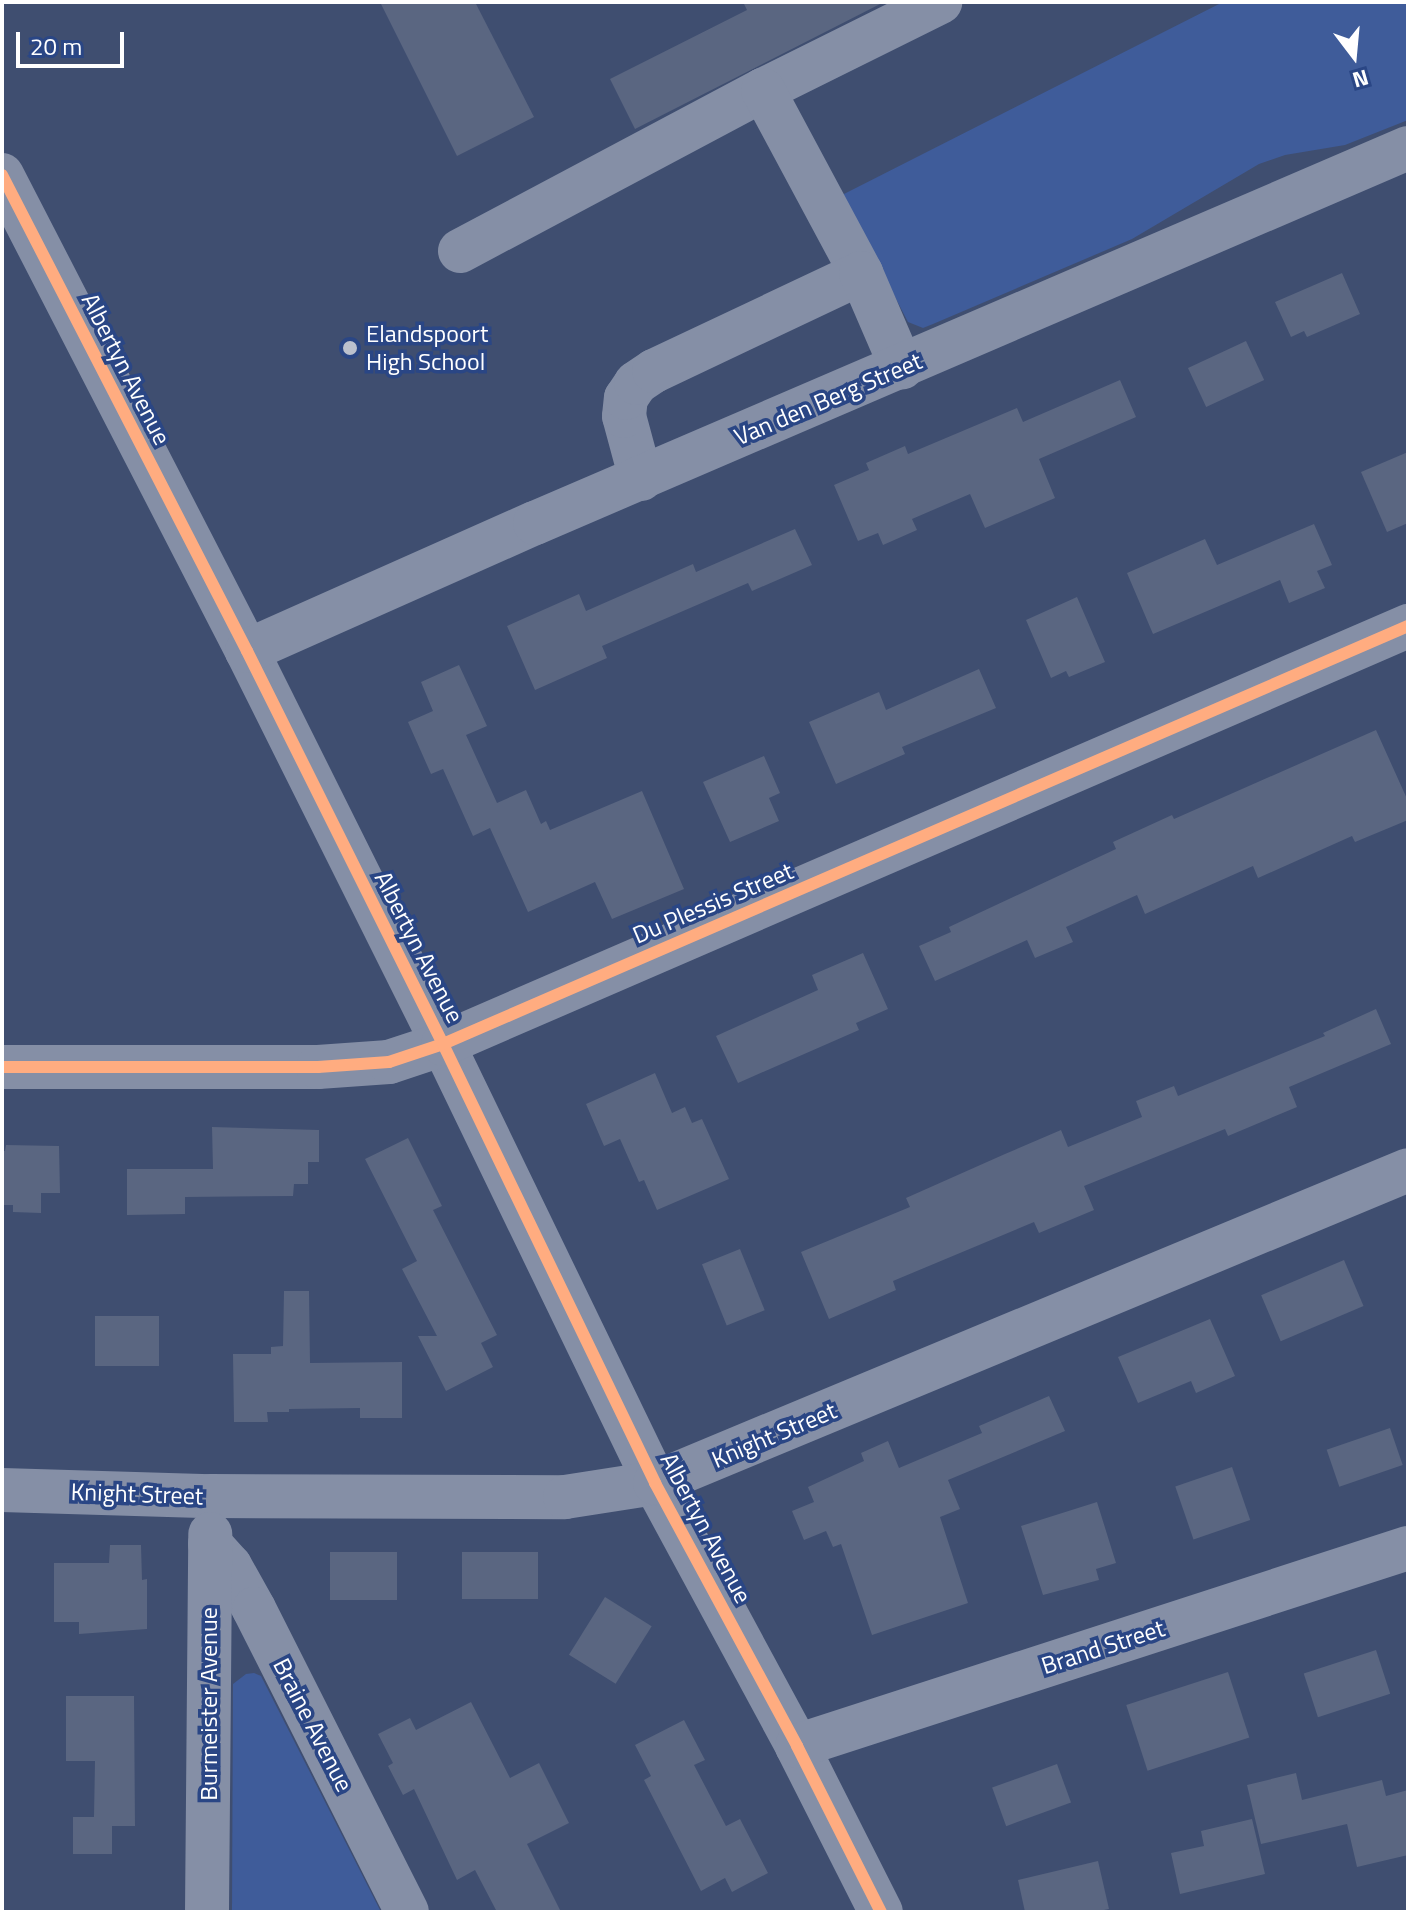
<!DOCTYPE html>
<html>
<head>
<meta charset="utf-8">
<style>
  body { margin:0 }
  #map { position:relative; width:1410px; height:1914px; overflow:hidden; background:#3f4e70; font-family:"Titillium Web",sans-serif }
  div>[style] { position:absolute }
  .green>* { inset:0; background:#3f5c9a }
  .building>* { inset:0; background:#5a6681; transform-origin:0 0 }
  .minor>* { height:44px; margin:-22px; padding:0 22px; transform-origin:22px; border-radius:22px; background:#858fa6 }
  .cycleway>* { height:12px; margin:-6px; padding:0 6px; transform-origin:6px; border-radius:6px; background:#ffac80 }
  .dots>* { width:22px; height:22px; translate:-50% -50%; box-sizing:border-box; border:4px solid #2a4685; border-radius:50% }
  span { translate:-50% -50%; white-space:nowrap; text-align:center; line-height:1.15; -webkit-text-stroke:7px #2a4685; paint-order:stroke }
  .poi-label { font-size:24px; color:#fff }
  .left { translate:0 -50%; text-align:left }
  .street-label { font-size:24px; color:#fff }
  .frame { position:absolute; inset:0; border:4px solid #fff; pointer-events:none }
  .north { position:absolute; left:1314px; top:16px; width:80px; height:80px; -webkit-text-stroke:6px #2a4685; paint-order:stroke; rotate:164deg; font-size:22px; font-weight:700; line-height:32px; text-align:center; color:#fff }
  .north::after { content:''; display:block; margin:auto; width:28px; height:36px; background:#fff; clip-path:polygon(50% 0,100% 100%,50% 72%,0 100%) }
  .scale { position:absolute; left:16px; top:32px; width:108px; height:36px; box-sizing:border-box; border:4px solid #fff; border-top:0; padding-left:10px; font-size:24px; line-height:28px; white-space:nowrap; color:#fff; -webkit-text-stroke:6px #2a4685; paint-order:stroke }
</style>
</head>
<body>
<div id="map">
  <div class="green">
    <i style="clip-path:polygon(1223px 2px,1408px 2px,1408px 120px,1345px 145px,1285px 155px,1259px 164px,1132px 239px,933px 324px,923px 328px,908px 322px,842px 195px)"></i>
    <i style="clip-path:polygon(254px 1673px,261px 1676px,381px 1912px,232px 1912px,233px 1684px,246px 1674px)"></i>
  </div>
  <div class="building">
    <i style="clip-path:polygon(380px 2px,475px 2px,534px 117px,457px 156px)"></i>
    <i style="clip-path:polygon(743px 2px,884px 2px,635px 129px,610px 79px,747px 10px)"></i>
    <i style="clip-path:polygon(1342px 273px,1360px 314px,1307px 337px,1304px 331px,1291px 337px,1275px 302px)"></i>
    <i style="left:1246px;top:341px;width:43px;height:64px;rotate:65deg"></i>
    <i style="clip-path:polygon(1120px 380px,1136px 417px,1039px 459px,1055px 498px,985px 528px,970px 494px,912px 519px,917px 530px,883px 545px,878px 533px,858px 541px,834px 485px,869px 470px,866px 463px,905px 446px,908px 454px,1017px 408px,1023px 422px)"></i>
    <i style="clip-path:polygon(1408px 452px,1408px 523px,1387px 532px,1361px 472px)"></i>
    <i style="clip-path:polygon(1314px 524px,1332px 565px,1317px 571px,1325px 588px,1289px 603px,1280px 580px,1153px 634px,1127px 573px,1205px 539px,1217px 565px)"></i>
    <i style="clip-path:polygon(795px 529px,812px 565px,752px 591px,748px 583px,602px 646px,607px 658px,535px 690px,507px 626px,579px 594px,586px 611px,693px 564px,696px 572px)"></i>
    <i style="clip-path:polygon(1077px 597px,1105px 662px,1069px 677px,1066px 671px,1051px 678px,1026px 620px)"></i>
    <i style="clip-path:polygon(459px 665px,487px 726px,466px 735px,497px 803px,526px 790px,541px 824px,546px 821px,550px 830px,642px 791px,684px 889px,612px 919px,595px 882px,528px 912px,490px 828px,473px 836px,443px 769px,431px 774px,408px 722px,433px 711px,421px 682px)"></i>
    <i style="clip-path:polygon(979px 669px,996px 708px,902px 747px,905px 754px,836px 784px,809px 722px,879px 692px,886px 710px)"></i>
    <i style="clip-path:polygon(1376px 730px,1408px 801px,1408px 820px,1355px 842px,1352px 836px,1258px 878px,1253px 866px,1145px 914px,1137px 895px,1066px 927px,1073px 942px,1035px 958px,1027px 940px,935px 981px,919px 946px,951px 932px,949px 927px,1116px 849px,1113px 842px,1172px 815px,1174px 819px)"></i>
    <i style="clip-path:polygon(764px 756px,780px 793px,769px 798px,779px 821px,730px 842px,703px 782px)"></i>
    <i style="clip-path:polygon(863px 953px,888px 1009px,856px 1023px,859px 1030px,738px 1083px,716px 1036px,818px 990px,812px 975px)"></i>
    <i style="clip-path:polygon(1376px 1009px,1391px 1044px,1289px 1087px,1297px 1107px,1228px 1136px,1225px 1129px,1084px 1186px,1094px 1210px,1039px 1233px,1034px 1222px,893px 1281px,896px 1290px,829px 1319px,801px 1252px,910px 1207px,906px 1198px,1005px 1154px,1061px 1130px,1068px 1147px,1142px 1117px,1136px 1101px,1174px 1086px,1178px 1096px,1325px 1036px,1323px 1033px)"></i>
    <i style="clip-path:polygon(655px 1073px,672px 1113px,685px 1107px,692px 1123px,702px 1119px,729px 1179px,657px 1210px,644px 1180px,639px 1182px,620px 1139px,604px 1146px,586px 1104px)"></i>
    <i style="clip-path:polygon(212px 1127px,319px 1130px,319px 1162px,308px 1162px,308px 1184px,294px 1184px,293px 1196px,185px 1197px,185px 1214px,127px 1215px,127px 1169px,213px 1169px)"></i>
    <i style="clip-path:polygon(408px 1138px,442px 1206px,433px 1210px,497px 1335px,481px 1343px,493px 1367px,446px 1391px,418px 1336px,437px 1336px,402px 1269px,417px 1261px,365px 1159px)"></i>
    <i style="clip-path:polygon(6px 1145px,59px 1146px,60px 1193px,41px 1193px,41px 1213px,13px 1212px,13px 1205px,2px 1205px,2px 1151px,5px 1151px)"></i>
    <i style="left:740px;top:1249px;width:66px;height:41px;rotate:68deg"></i>
    <i style="left:1344px;top:1260px;width:50px;height:90px;rotate:67deg"></i>
    <i style="clip-path:polygon(284px 1291px,309px 1291px,310px 1363px,402px 1362px,402px 1418px,360px 1418px,360px 1408px,289px 1409px,289px 1412px,267px 1412px,268px 1422px,234px 1422px,233px 1354px,271px 1354px,271px 1347px,283px 1346px)"></i>
    <i style="left:95px;top:1316px;width:64px;height:50px"></i>
    <i style="clip-path:polygon(1210px 1319px,1235px 1376px,1196px 1393px,1191px 1381px,1138px 1403px,1118px 1357px)"></i>
    <i style="clip-path:polygon(1049px 1396px,1065px 1431px,948px 1480px,960px 1509px,940px 1517px,968px 1603px,872px 1635px,841px 1544px,833px 1547px,826px 1531px,804px 1540px,792px 1511px,814px 1502px,808px 1487px,864px 1461px,861px 1453px,888px 1441px,899px 1468px,982px 1433px,979px 1426px)"></i>
    <i style="left:1390px;top:1428px;width:39px;height:67px;rotate:71deg"></i>
    <i style="left:1232px;top:1467px;width:56px;height:60px;rotate:71deg"></i>
    <i style="clip-path:polygon(1097px 1502px,1116px 1563px,1096px 1569px,1099px 1580px,1043px 1595px,1021px 1526px)"></i>
    <i style="clip-path:polygon(110px 1545px,141px 1545px,142px 1580px,147px 1579px,147px 1629px,79px 1634px,79px 1622px,54px 1622px,54px 1563px,109px 1563px)"></i>
    <i style="left:330px;top:1552px;width:67px;height:48px"></i>
    <i style="left:462px;top:1552px;width:76px;height:47px"></i>
    <i style="left:605px;top:1597px;width:55px;height:68px;rotate:32deg"></i>
    <i style="left:1376px;top:1650px;width:46px;height:76px;rotate:72deg"></i>
    <i style="left:1228px;top:1672px;width:69px;height:107px;rotate:72deg"></i>
    <i style="clip-path:polygon(66px 1696px,134px 1696px,135px 1826px,112px 1826px,112px 1854px,73px 1854px,73px 1817px,94px 1817px,95px 1761px,66px 1761px)"></i>
    <i style="clip-path:polygon(471px 1702px,510px 1778px,539px 1763px,569px 1823px,527px 1844px,561px 1912px,497px 1912px,475px 1870px,457px 1880px,414px 1789px,403px 1795px,388px 1766px,393px 1763px,378px 1734px,410px 1718px,416px 1730px)"></i>
    <i style="clip-path:polygon(684px 1720px,705px 1760px,694px 1765px,726px 1826px,740px 1819px,768px 1873px,732px 1892px,725px 1878px,701px 1891px,644px 1780px,651px 1776px,635px 1745px)"></i>
    <i style="left:1057px;top:1764px;width:41px;height:69px;rotate:70deg"></i>
    <i style="clip-path:polygon(1296px 1773px,1302px 1800px,1382px 1780px,1386px 1796px,1408px 1790px,1408px 1855px,1357px 1867px,1347px 1824px,1261px 1844px,1247px 1785px)"></i>
    <i style="clip-path:polygon(1252px 1819px,1265px 1874px,1180px 1894px,1171px 1853px,1204px 1846px,1201px 1831px)"></i>
    <i style="clip-path:polygon(1098px 1861px,1109px 1909px,1094px 1912px,1025px 1912px,1018px 1880px)"></i>
  </div>
  <div class="minor">
    <i style="left:763px;top:90px;width:198px;rotate:-26.4deg"></i>
    <i style="left:2px;top:175px;width:535px;rotate:62.76deg"></i>
    <i style="left:247px;top:651px;width:439px;rotate:63.5deg"></i>
    <i style="left:443px;top:1044px;width:488px;rotate:64.2deg"></i>
    <i style="left:655px;top:1483px;width:299px;rotate:61.6deg"></i>
    <i style="left:797px;top:1746px;width:186px;rotate:63.2deg"></i>
    <i style="left:460px;top:251px;width:343px;rotate:-28deg"></i>
    <i style="left:763px;top:90px;width:208px;rotate:61.8deg"></i>
    <i style="left:641px;top:479px;width:65px;rotate:-105.1deg"></i>
    <i style="left:624px;top:416px;width:18px;rotate:-84deg"></i>
    <i style="left:626px;top:398px;width:18px;rotate:-56deg"></i>
    <i style="left:636px;top:383px;width:22px;rotate:-34deg"></i>
    <i style="left:654px;top:371px;width:229px;rotate:-25.3deg"></i>
    <i style="left:861px;top:273px;width:103px;rotate:66.7deg"></i>
    <i style="left:247px;top:651px;width:315px;rotate:-24deg"></i>
    <i style="left:535px;top:523px;width:950px;rotate:-23.25deg"></i>
    <i style="left:2px;top:1067px;width:316px"></i>
    <i style="left:318px;top:1067px;width:71px;rotate:-4deg"></i>
    <i style="left:389px;top:1062px;width:57px;rotate:-18.4deg"></i>
    <i style="left:443px;top:1044px;width:1052px;rotate:-23.42deg"></i>
    <i style="left:2px;top:1490px;width:208px;rotate:1.7deg"></i>
    <i style="left:210px;top:1496px;width:355px;rotate:0.2deg"></i>
    <i style="left:565px;top:1497px;width:91px;rotate:-8.8deg"></i>
    <i style="left:655px;top:1483px;width:815px;rotate:-22.57deg"></i>
    <i style="left:210px;top:1544px;width:30px;rotate:48deg"></i>
    <i style="left:230px;top:1566px;width:49px;rotate:60.8deg"></i>
    <i style="left:254px;top:1609px;width:339px;rotate:63.2deg"></i>
    <i style="left:797px;top:1746px;width:642px;rotate:-17.96deg"></i>
    <i style="left:207px;top:1912px;width:378px;rotate:-89.5deg"></i>
  </div>
  <div class="cycleway">
    <i style="left:2px;top:175px;width:535px;rotate:62.76deg"></i>
    <i style="left:247px;top:651px;width:439px;rotate:63.5deg"></i>
    <i style="left:443px;top:1044px;width:488px;rotate:64.2deg"></i>
    <i style="left:655px;top:1483px;width:299px;rotate:61.6deg"></i>
    <i style="left:797px;top:1746px;width:186px;rotate:63.2deg"></i>
    <i style="left:2px;top:1067px;width:316px"></i>
    <i style="left:318px;top:1067px;width:71px;rotate:-4deg"></i>
    <i style="left:389px;top:1062px;width:57px;rotate:-18.4deg"></i>
    <i style="left:443px;top:1044px;width:1052px;rotate:-23.42deg"></i>
  </div>
  <div class="dots">
    <i style="left:350px;top:348px;background:#bcc1cd"></i>
  </div>
  <div class="poi-label">
    <span class="left" style="left:366px;top:348px">Elandspoort<br>High School</span>
  </div>
  <div class="street-label">
    <span style="left:126px;top:369px;rotate:63deg">Albertyn Avenue</span>
    <span style="left:828px;top:399px;rotate:-23deg">Van den Berg Street</span>
    <span style="left:713px;top:903px;rotate:-23deg">Du Plessis Street</span>
    <span style="left:419px;top:947px;rotate:63deg">Albertyn Avenue</span>
    <span style="left:774px;top:1435px;rotate:-23deg">Knight Street</span>
    <span style="left:137px;top:1494px;rotate:2deg">Knight Street</span>
    <span style="left:706px;top:1528px;rotate:62deg">Albertyn Avenue</span>
    <span style="left:1103px;top:1647px;rotate:-18deg">Brand Street</span>
    <span style="left:209px;top:1704px;rotate:-90deg">Burmeister Avenue</span>
    <span style="left:313px;top:1725px;rotate:63deg">Braine Avenue</span>
  </div>
  <div class="frame"></div>
  <div class="north">N</div>
  <div class="scale">20 m</div>
</div>
</body>
</html>
